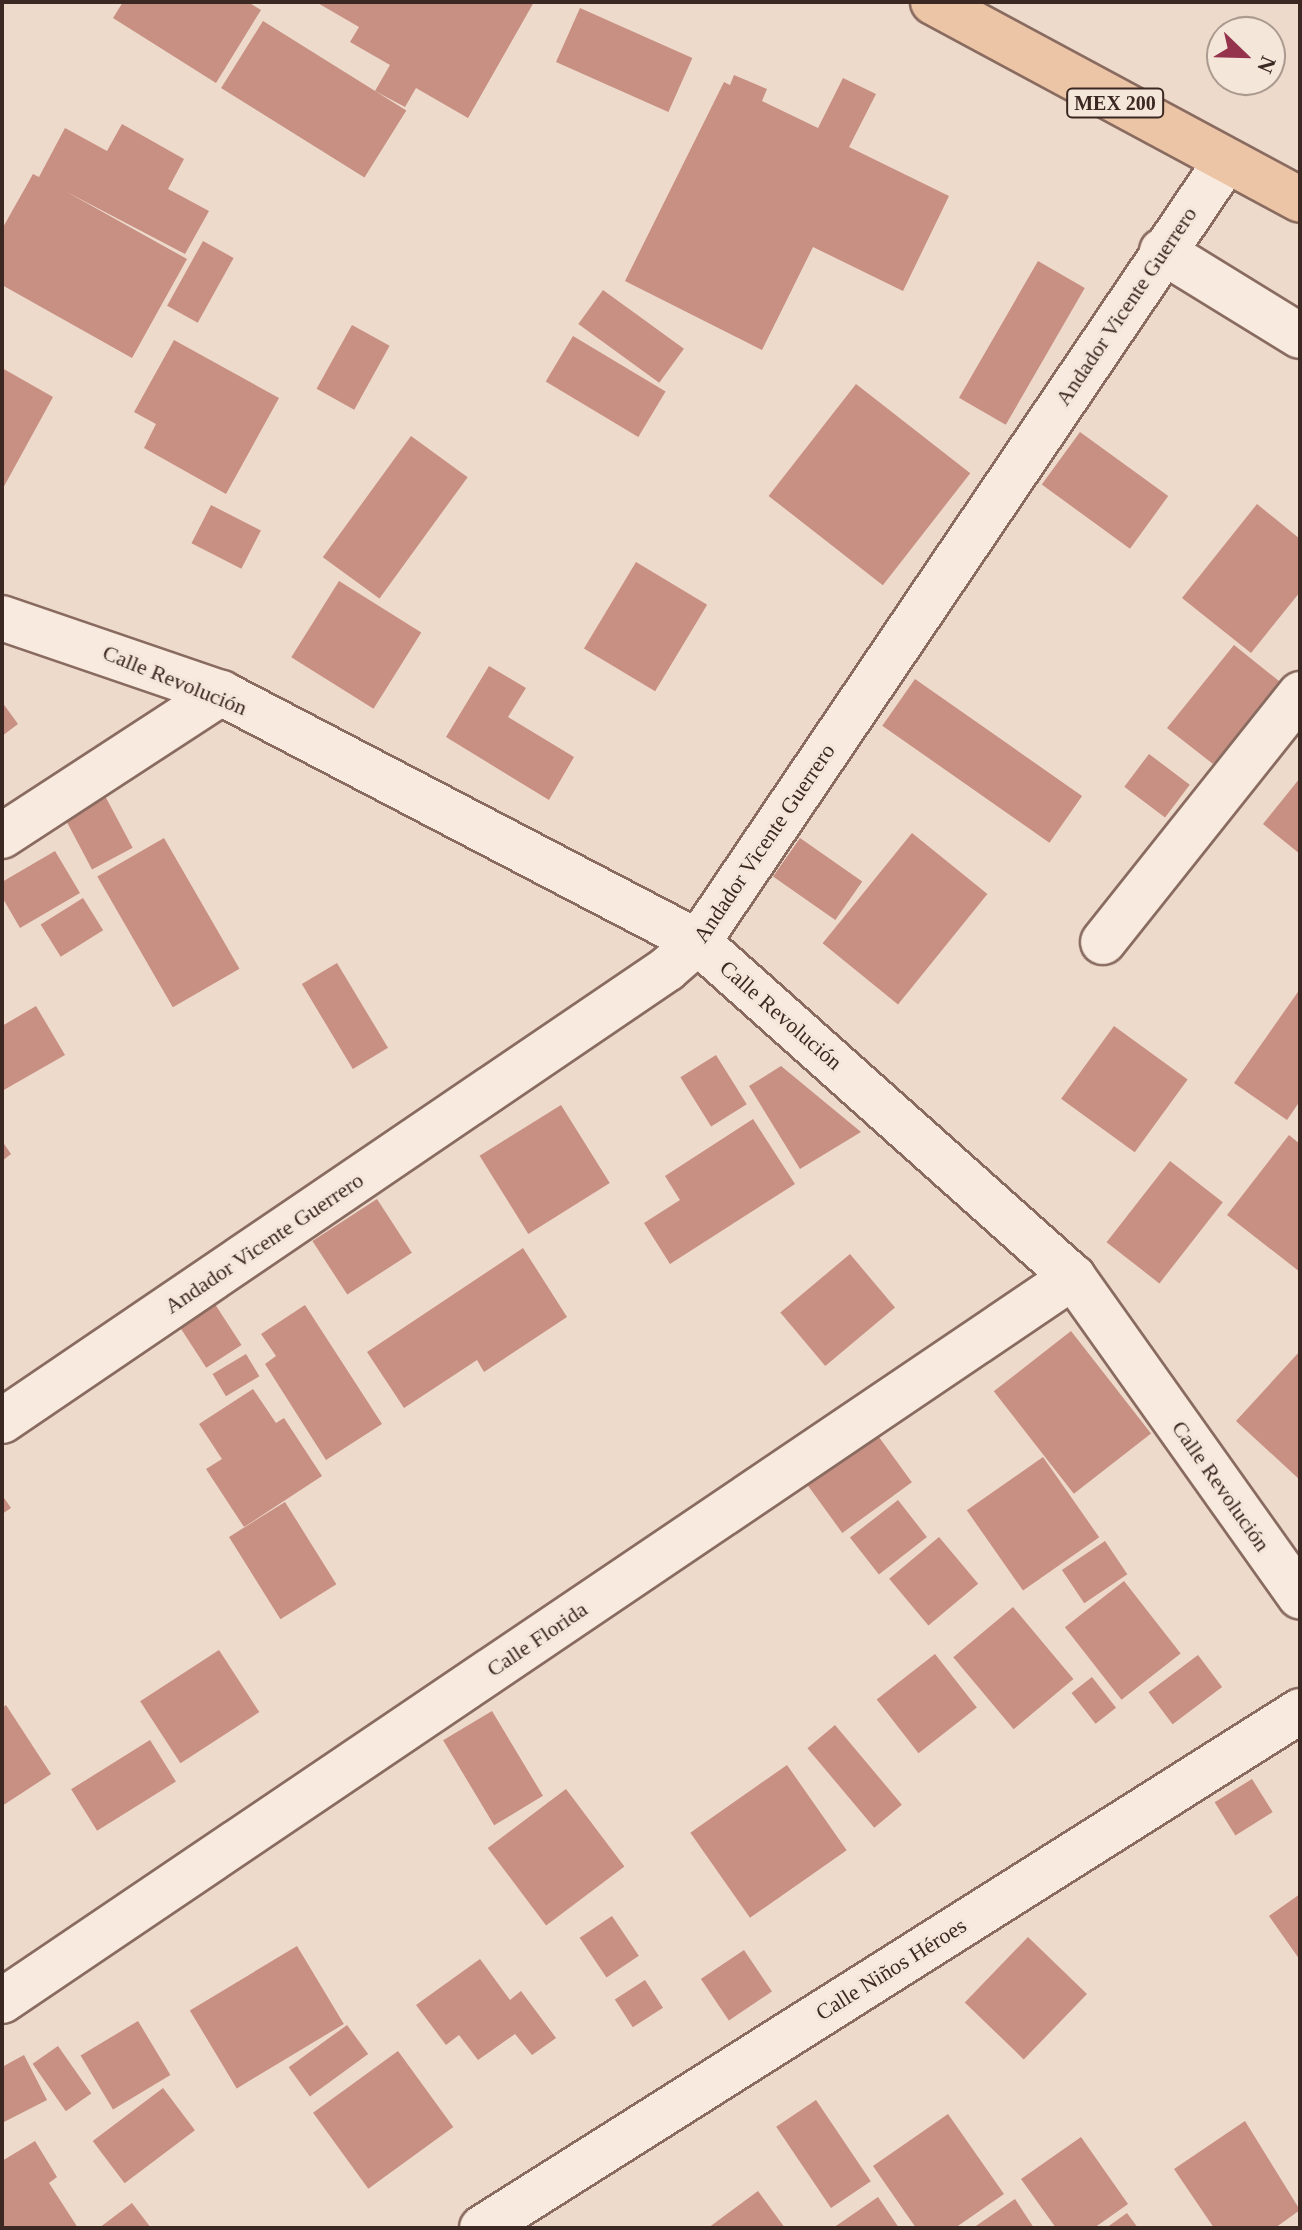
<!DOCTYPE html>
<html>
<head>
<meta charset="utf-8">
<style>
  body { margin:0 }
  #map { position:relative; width:1302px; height:2230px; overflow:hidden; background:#eddacb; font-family:"Times New Roman",serif }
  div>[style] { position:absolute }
  .building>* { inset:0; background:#c88f83; transform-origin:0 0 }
  .roads { filter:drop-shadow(2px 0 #896b60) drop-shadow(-2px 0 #896b60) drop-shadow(0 2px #896b60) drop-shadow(0 -2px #896b60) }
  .street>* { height:44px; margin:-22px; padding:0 22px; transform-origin:22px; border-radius:22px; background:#f8eade }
  .primary>* { height:44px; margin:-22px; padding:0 22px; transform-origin:22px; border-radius:22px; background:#ecc5a6 }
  span { translate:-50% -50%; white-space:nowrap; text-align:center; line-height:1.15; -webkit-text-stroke:6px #f5e6da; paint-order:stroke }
  .shield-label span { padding:2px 6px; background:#f5e6da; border:2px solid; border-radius:6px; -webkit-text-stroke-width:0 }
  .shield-label { font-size:20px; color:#3b2822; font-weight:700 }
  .street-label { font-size:22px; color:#3b2822 }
  .frame { position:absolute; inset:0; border:4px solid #3b2822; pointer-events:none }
  .north { position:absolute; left:1206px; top:16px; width:80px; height:80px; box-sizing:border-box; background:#f5e6da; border:2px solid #ab9a90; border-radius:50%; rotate:113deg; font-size:22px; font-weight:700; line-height:32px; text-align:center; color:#3b2822 }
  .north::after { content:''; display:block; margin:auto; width:28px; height:36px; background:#95334d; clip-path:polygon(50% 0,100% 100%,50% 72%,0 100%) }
</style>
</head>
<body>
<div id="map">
  <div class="building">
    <i style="clip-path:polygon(123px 2px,248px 2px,261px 10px,216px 83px,113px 18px)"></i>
    <i style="clip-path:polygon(316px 2px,534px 2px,468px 118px,416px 88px,405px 107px,375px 91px,390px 65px,350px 42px,359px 27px)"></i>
    <i style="left:580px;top:8px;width:123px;height:59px;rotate:24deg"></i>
    <i style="left:263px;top:21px;width:169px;height:79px;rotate:32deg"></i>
    <i style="clip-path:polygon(734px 75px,767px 89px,762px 101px,818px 128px,843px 78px,876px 94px,849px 147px,949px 196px,903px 291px,813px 247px,762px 350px,625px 281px,724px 82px,730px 85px)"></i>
    <i style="clip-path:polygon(122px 124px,184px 159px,168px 189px,209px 211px,185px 254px,65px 191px,187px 259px,132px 358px,2px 285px,2px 229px,33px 174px,39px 177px,65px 128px,107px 151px)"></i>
    <i style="left:203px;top:241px;width:35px;height:74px;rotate:29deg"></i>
    <i style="left:1038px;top:261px;width:54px;height:158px;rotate:30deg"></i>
    <i style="left:603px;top:290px;width:100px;height:42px;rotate:36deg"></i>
    <i style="left:352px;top:325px;width:43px;height:73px;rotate:29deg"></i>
    <i style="left:573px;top:336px;width:108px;height:53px;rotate:31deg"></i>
    <i style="clip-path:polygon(174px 340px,279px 398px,226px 494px,144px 448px,156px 424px,134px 412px)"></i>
    <i style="clip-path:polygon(2px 368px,53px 397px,2px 490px)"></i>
    <i style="left:856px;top:384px;width:145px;height:142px;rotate:38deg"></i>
    <i style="left:1080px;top:432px;width:109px;height:65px;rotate:36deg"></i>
    <i style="left:411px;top:436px;width:70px;height:150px;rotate:36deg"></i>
    <i style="clip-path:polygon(1257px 504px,1300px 539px,1300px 592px,1251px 653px,1182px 598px)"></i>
    <i style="left:211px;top:505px;width:56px;height:43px;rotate:27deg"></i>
    <i style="left:636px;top:562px;width:83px;height:101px;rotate:31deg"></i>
    <i style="left:339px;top:581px;width:97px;height:90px;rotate:32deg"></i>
    <i style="clip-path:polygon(1234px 645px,1289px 689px,1254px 731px,1246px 724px,1213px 764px,1167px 728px)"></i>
    <i style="clip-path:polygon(489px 666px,526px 688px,508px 717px,574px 757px,549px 800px,446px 737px)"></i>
    <i style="left:915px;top:679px;width:204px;height:57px;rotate:35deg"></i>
    <i style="clip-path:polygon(2px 702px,18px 724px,2px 736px)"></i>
    <i style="left:1149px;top:754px;width:51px;height:41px;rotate:37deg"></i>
    <i style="clip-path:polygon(1300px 778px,1300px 854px,1263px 824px)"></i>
    <i style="left:104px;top:794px;width:61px;height:46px;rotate:62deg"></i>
    <i style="left:912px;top:833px;width:97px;height:142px;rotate:39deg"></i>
    <i style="left:164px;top:838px;width:151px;height:77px;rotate:60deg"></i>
    <i style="left:800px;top:838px;width:76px;height:47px;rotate:35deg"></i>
    <i style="clip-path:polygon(55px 851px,80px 893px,20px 928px,2px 897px,2px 882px)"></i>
    <i style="left:83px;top:898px;width:38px;height:50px;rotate:58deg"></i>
    <i style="left:337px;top:963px;width:99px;height:41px;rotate:59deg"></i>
    <i style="clip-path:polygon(1300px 989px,1300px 1101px,1287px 1120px,1234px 1083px)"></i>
    <i style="clip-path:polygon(36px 1006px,65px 1055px,2px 1091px,2px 1026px)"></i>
    <i style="left:1114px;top:1026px;width:91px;height:90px;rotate:36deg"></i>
    <i style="left:716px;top:1055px;width:58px;height:42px;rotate:58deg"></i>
    <i style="clip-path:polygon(781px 1066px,861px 1132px,800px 1169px,749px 1086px)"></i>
    <i style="left:561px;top:1105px;width:92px;height:96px;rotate:58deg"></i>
    <i style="clip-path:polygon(753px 1119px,795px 1184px,670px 1264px,644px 1223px,680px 1200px,665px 1176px)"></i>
    <i style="clip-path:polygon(1289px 1135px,1300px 1144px,1300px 1272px,1227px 1215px)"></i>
    <i style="clip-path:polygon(2px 1141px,11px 1154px,2px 1161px)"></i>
    <i style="left:1170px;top:1161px;width:67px;height:103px;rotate:38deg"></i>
    <i style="left:377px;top:1199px;width:64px;height:77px;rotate:57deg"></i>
    <i style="clip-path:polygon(523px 1248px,567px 1317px,484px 1372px,477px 1360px,404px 1408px,367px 1352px)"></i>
    <i style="left:850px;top:1254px;width:70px;height:91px;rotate:50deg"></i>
    <i style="left:211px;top:1298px;width:56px;height:42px;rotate:57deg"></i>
    <i style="clip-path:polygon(305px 1305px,382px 1424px,326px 1460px,265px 1364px,276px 1356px,261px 1334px)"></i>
    <i style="left:1071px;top:1331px;width:130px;height:98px;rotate:52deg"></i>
    <i style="clip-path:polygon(1300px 1351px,1300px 1480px,1236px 1421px)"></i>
    <i style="left:246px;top:1354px;width:26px;height:39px;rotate:59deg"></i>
    <i style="clip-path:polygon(253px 1389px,276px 1423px,284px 1418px,322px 1476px,244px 1527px,206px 1469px,222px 1459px,199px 1424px)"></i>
    <i style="left:876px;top:1433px;width:61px;height:86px;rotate:54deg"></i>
    <i style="left:1043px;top:1457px;width:98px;height:93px;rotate:55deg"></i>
    <i style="clip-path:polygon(2px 1495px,11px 1508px,2px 1514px)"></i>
    <i style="left:898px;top:1500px;width:47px;height:61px;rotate:52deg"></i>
    <i style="left:285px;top:1502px;width:97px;height:66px;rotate:58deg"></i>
    <i style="left:939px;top:1537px;width:61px;height:65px;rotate:50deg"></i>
    <i style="left:1105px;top:1541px;width:40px;height:52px;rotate:56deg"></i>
    <i style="left:1124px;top:1581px;width:92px;height:75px;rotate:52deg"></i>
    <i style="left:1013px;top:1607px;width:94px;height:78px;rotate:50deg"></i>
    <i style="left:219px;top:1650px;width:74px;height:94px;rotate:57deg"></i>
    <i style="left:935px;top:1654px;width:68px;height:74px;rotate:52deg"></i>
    <i style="left:1198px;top:1655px;width:40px;height:62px;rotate:53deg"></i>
    <i style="left:1092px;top:1677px;width:39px;height:26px;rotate:52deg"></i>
    <i style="clip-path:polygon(6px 1705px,51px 1774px,2px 1806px,2px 1708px)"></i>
    <i style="left:492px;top:1711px;width:99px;height:57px;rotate:59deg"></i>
    <i style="left:835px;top:1725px;width:104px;height:36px;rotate:50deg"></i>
    <i style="left:150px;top:1740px;width:49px;height:93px;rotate:58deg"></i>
    <i style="left:787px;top:1765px;width:104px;height:118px;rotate:55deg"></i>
    <i style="left:1252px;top:1779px;width:39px;height:44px;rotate:58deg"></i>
    <i style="left:566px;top:1789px;width:97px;height:98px;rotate:53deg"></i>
    <i style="clip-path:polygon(1300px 1894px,1300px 1960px,1269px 1916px)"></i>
    <i style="left:612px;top:1916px;width:48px;height:39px;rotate:56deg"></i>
    <i style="left:1028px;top:1937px;width:82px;height:91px;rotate:44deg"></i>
    <i style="left:297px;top:1946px;width:91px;height:125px;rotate:59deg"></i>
    <i style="left:744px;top:1950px;width:50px;height:52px;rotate:56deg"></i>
    <i style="clip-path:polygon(480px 1959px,510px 2000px,521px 1991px,556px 2038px,532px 2055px,515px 2034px,478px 2060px,459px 2035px,446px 2045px,416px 2005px)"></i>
    <i style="left:645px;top:1980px;width:33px;height:36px;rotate:57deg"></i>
    <i style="left:138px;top:2021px;width:63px;height:67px;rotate:59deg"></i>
    <i style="left:347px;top:2025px;width:36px;height:72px;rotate:54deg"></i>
    <i style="left:58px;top:2046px;width:58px;height:31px;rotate:55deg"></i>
    <i style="left:398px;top:2051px;width:94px;height:105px;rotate:54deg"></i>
    <i style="clip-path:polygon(24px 2055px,47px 2100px,2px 2123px,2px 2067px)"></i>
    <i style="left:163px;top:2088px;width:53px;height:88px;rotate:53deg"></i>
    <i style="left:816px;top:2100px;width:98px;height:48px;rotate:56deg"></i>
    <i style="clip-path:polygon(948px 2114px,1004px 2194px,955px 2228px,916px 2228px,873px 2166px)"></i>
    <i style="clip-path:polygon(1245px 2121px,1300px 2210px,1275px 2228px,1214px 2228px,1174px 2169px)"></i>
    <i style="clip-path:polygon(1081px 2137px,1128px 2204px,1094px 2228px,1056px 2228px,1021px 2179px)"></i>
    <i style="clip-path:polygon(35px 2141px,57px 2177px,49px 2183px,78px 2228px,2px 2228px,2px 2161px)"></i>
    <i style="clip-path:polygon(758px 2191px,785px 2228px,708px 2228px)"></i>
    <i style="clip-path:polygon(878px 2197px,899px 2228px,833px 2228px)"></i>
    <i style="clip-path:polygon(1015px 2199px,1034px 2228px,973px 2228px)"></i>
    <i style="clip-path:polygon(132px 2203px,151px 2228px,99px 2228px)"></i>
    <i style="clip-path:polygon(1127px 2213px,1138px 2228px,1106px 2228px)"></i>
  </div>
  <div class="roads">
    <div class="street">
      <i style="left:1162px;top:251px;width:162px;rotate:31.6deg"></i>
      <i style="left:2px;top:618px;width:231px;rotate:18.9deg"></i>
      <i style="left:221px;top:693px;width:538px;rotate:27.57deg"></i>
      <i style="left:698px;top:942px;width:503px;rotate:41.78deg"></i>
      <i style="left:1073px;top:1277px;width:392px;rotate:54.6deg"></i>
      <i style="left:2px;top:836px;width:262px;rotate:-33.1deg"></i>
      <i style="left:1103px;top:942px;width:317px;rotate:-51.5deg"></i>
      <i style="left:2px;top:1421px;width:804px;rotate:-34.2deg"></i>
      <i style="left:667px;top:969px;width:41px;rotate:-41.1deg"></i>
      <i style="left:698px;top:942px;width:939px;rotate:-55.94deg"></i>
      <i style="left:2px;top:2001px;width:1293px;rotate:-34.06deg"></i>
      <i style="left:482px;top:2228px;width:968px;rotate:-32.29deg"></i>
    </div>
    <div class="primary">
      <i style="left:933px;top:2px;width:417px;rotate:28.3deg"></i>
    </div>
  </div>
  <div class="shield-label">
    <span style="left:1115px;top:103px">MEX 200</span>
  </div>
  <div class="street-label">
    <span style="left:1126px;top:306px;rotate:-56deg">Andador Vicente Guerrero</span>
    <span style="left:175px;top:680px;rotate:22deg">Calle Revolución</span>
    <span style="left:764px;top:843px;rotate:-56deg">Andador Vicente Guerrero</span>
    <span style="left:781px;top:1015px;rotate:41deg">Calle Revolución</span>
    <span style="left:264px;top:1243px;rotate:-34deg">Andador Vicente Guerrero</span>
    <span style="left:1221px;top:1486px;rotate:55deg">Calle Revolución</span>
    <span style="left:537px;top:1639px;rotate:-34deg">Calle Florida</span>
    <span style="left:891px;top:1969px;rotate:-32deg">Calle Niños Héroes</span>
  </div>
  <div class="frame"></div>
  <div class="north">N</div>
</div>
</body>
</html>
